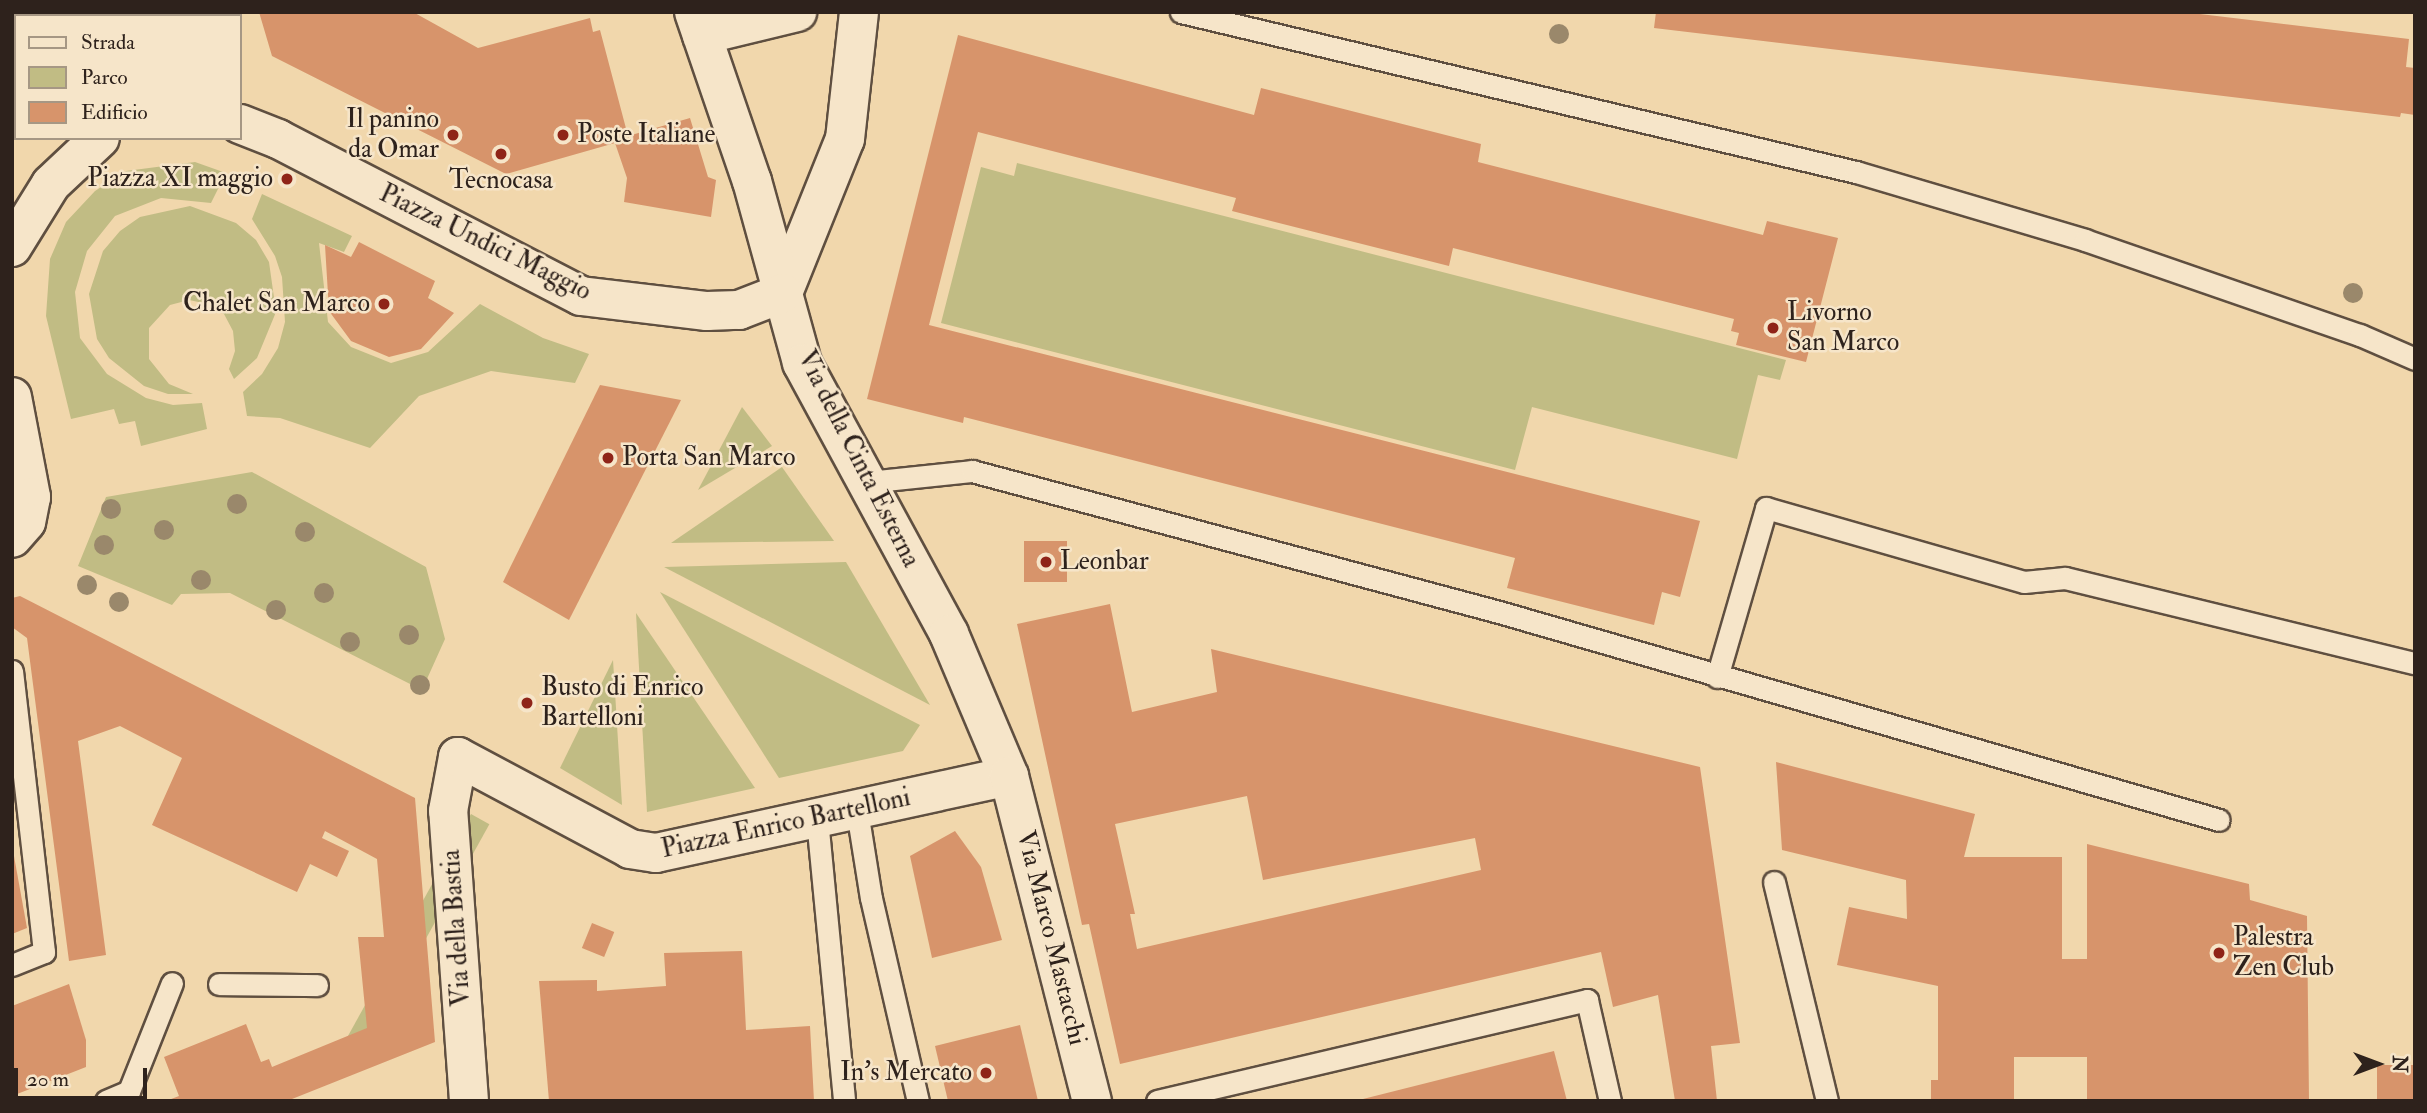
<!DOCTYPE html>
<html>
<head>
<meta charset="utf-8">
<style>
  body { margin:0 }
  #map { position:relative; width:2427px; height:1113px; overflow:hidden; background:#f1d7ac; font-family:"IM FELL Double Pica",serif }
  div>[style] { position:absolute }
  .green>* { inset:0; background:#c1bc84; transform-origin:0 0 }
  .building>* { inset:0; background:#d7946b; transform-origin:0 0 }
  .roads { filter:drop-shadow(2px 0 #5f4f40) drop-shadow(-2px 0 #5f4f40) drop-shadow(0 2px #5f4f40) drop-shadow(0 -2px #5f4f40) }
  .service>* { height:21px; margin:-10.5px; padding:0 10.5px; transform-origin:10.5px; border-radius:10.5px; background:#f6e5c9 }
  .minor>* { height:38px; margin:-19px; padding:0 19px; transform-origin:19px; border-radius:19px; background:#f6e5c9 }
  .tertiary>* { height:38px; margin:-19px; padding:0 19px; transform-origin:19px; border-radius:19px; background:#f6e5c9 }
  .trees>* { width:20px; height:20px; margin:-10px; border-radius:50%; background:#9a886b }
  .dots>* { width:19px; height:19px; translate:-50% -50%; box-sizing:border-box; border:4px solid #f6e5c9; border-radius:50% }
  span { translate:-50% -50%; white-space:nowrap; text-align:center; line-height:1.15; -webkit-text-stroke:5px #f6e5c9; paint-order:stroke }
  .poi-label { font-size:26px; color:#2e221c }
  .right { translate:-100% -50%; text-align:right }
  .left { translate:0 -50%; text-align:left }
  .street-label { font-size:26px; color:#2e221c }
  .frame { position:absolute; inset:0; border:14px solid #2e221c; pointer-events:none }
  .legend { position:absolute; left:14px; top:14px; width:228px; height:126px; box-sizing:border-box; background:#f6e5c9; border:2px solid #a69784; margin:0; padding:9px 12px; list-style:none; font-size:21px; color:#2e221c }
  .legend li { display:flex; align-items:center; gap:14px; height:35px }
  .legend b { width:35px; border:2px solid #a69784 }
  .north { position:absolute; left:2343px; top:1029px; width:70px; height:70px; -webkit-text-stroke:5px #f6e5c9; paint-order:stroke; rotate:90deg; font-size:19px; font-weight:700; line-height:28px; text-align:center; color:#2e221c }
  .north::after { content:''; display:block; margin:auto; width:24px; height:32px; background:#2e221c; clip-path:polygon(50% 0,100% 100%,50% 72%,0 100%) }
  .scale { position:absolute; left:14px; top:1068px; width:133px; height:32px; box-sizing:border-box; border:4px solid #2e221c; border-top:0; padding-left:9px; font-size:21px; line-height:24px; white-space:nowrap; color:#2e221c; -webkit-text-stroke:5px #f6e5c9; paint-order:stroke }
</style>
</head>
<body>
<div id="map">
  <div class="green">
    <i style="clip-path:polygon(195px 162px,226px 173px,211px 203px,161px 198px,115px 216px,87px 251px,75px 292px,80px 338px,107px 374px,146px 398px,173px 405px,202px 403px,207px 429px,141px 446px,135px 421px,119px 424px,114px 409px,71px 419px,46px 316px,50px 259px,66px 222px,95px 191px,126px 171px)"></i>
    <i style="clip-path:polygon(1017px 163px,1786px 360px,1780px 380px,1758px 375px,1737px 459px,1532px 407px,1515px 470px,941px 323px,981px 167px,1014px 176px)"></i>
    <i style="clip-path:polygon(262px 194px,352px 236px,344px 252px,319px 243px,328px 322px,351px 347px,391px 363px,428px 352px,480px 304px,543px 338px,589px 354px,575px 383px,491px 371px,419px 396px,370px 448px,280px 418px,247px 416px,243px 392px,262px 374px,278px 348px,285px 322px,282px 277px,275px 256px,252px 219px)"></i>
    <i style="clip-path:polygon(190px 206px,236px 223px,256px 240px,269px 262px,276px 312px,257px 358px,234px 379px,229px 369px,235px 351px,233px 331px,224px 314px,208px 304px,189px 300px,170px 305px,149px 328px,149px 359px,169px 384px,193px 394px,168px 394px,144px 386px,109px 358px,97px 339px,89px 294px,103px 251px,120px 231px,140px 217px)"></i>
    <i style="clip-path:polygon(742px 407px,772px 446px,698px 490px)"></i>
    <i style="clip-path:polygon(782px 467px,834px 541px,671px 543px)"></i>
    <i style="clip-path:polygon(252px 472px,426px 567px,445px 639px,422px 690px,230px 593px,181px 594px,172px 605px,78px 566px,106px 497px)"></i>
    <i style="clip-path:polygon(846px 562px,930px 705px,664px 567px)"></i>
    <i style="clip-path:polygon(660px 592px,920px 725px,903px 751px,779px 778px)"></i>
    <i style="clip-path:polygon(636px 613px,755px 788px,647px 812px)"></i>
    <i style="clip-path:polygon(613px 660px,622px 805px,560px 768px)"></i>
    <i style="left:471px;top:814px;width:21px;height:288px;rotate:29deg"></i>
  </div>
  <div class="building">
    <i style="clip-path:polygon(12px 12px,157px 12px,16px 16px,12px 126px)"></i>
    <i style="clip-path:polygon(259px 12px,413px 12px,478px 48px,590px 18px,593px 32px,600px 30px,628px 136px,690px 118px,708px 177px,716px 180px,711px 217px,624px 202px,627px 178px,615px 143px,506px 174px,272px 56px)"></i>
    <i style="clip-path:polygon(1656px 12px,2183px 12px,2409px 39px,2406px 67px,2415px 68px,2415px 115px,2401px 113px,2400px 117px,1654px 28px)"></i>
    <i style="clip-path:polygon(958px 35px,1254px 115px,1261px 88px,1481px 144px,1478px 162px,1763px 235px,1767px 221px,1838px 238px,1806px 362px,1736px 345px,1739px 333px,1731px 331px,1734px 319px,1453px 248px,1449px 266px,1232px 211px,1236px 198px,978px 132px,929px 325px,1700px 521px,1680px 597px,1662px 592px,1654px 625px,1507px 588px,1515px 558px,964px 417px,963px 423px,867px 399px)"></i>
    <i style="clip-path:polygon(359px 242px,435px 281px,428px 298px,454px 313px,421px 349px,389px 357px,351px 341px,329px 311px,325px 245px,351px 257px)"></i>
    <i style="clip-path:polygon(600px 385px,681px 400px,569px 620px,503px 582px)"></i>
    <i style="left:1067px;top:541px;width:41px;height:43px;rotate:90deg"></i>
    <i style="clip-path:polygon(20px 596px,415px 798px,435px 1042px,287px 1101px,166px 1101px,179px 1096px,164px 1057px,246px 1024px,261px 1062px,269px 1059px,272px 1067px,367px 1028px,358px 937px,384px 937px,377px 859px,325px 831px,322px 838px,349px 851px,337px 877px,310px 864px,297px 892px,152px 825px,182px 758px,120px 726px,78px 741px,106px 955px,69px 961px,27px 638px,12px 627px,12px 598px)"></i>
    <i style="clip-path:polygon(evenodd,1110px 604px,1132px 712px,1217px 692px,1211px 649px,1700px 767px,1740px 1043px,1711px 1046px,1717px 1101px,1675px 1101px,1658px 995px,1613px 1007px,1601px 952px,1120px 1064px,1089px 924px,1082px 925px,1017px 624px,1110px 604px,1247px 796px,1263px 880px,1475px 838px,1481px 870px,1137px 949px,1130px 914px,1135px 914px,1115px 824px,1247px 796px)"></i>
    <i style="clip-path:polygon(1776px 762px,1975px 814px,1964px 857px,2062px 857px,2062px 959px,2087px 959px,2087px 844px,2249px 884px,2250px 900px,2307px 916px,2309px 1101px,2087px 1101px,2087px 1057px,2014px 1057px,2014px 1101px,1931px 1101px,1931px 1080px,1938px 1080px,1938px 986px,1837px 965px,1849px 907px,1907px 919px,1906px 880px,1782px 850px)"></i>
    <i style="clip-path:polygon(955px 831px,981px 867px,1002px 940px,932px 958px,910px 856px)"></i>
    <i style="clip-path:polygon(12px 845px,27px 928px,12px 934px)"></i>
    <i style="left:592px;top:923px;width:24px;height:27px;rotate:22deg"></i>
    <i style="clip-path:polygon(742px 951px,746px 1030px,810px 1026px,814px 1101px,549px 1101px,539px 981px,597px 980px,597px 991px,666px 986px,664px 953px)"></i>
    <i style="clip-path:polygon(69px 984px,86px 1040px,86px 1067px,12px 1096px,12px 1006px)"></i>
    <i style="clip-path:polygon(1020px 1025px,1038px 1101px,948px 1101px,935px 1046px)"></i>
    <i style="clip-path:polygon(1554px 1051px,1567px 1101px,1359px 1101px,1359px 1100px)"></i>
    <i style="left:2415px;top:1065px;width:36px;height:38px;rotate:90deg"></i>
  </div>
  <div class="roads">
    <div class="service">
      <i style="left:1181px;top:12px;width:694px;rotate:13.34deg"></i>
      <i style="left:1856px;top:172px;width:239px;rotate:16.5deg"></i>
      <i style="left:2085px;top:240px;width:291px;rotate:19.1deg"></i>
      <i style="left:2360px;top:335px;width:60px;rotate:23.6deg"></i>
      <i style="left:867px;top:482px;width:106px;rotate:-6deg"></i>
      <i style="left:972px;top:471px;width:546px;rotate:14.98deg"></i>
      <i style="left:1499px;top:612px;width:749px;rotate:16.11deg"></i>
      <i style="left:12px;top:671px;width:283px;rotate:83.5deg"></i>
      <i style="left:44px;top:952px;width:35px;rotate:158deg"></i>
      <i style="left:1717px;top:677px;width:176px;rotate:-73.8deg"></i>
      <i style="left:1766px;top:508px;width:268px;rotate:16deg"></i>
      <i style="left:2024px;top:582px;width:41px;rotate:-5.6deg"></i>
      <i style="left:2065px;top:578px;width:360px;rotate:13.7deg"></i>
      <i style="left:857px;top:811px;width:88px;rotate:80.9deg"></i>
      <i style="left:871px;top:898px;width:208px;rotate:77deg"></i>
      <i style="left:817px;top:819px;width:283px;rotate:84.5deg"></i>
      <i style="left:1774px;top:882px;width:225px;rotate:76.4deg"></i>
      <i style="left:219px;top:984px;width:98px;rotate:0.6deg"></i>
      <i style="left:106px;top:1101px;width:25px;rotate:-23deg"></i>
      <i style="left:129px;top:1091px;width:116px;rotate:-68.3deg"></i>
      <i style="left:1157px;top:1101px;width:442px;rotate:-13.2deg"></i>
      <i style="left:1587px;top:1000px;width:104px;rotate:77.2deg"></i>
    </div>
    <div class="minor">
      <i style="left:219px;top:12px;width:4px;rotate:76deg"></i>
      <i style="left:702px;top:35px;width:98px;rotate:-13.6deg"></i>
      <i style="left:783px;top:293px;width:166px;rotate:-68.1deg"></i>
      <i style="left:845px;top:139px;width:128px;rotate:-83.7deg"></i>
      <i style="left:469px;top:1101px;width:291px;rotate:-94.1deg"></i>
      <i style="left:448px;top:811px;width:55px;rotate:-79.5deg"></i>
      <i style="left:458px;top:757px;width:195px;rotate:28.1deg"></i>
      <i style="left:630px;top:849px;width:26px;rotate:9deg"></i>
      <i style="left:656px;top:853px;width:361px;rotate:-12.3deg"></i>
    </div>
    <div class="tertiary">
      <i style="left:694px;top:12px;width:179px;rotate:71.1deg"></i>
      <i style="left:752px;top:181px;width:189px;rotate:74.6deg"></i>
      <i style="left:802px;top:363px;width:308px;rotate:61.5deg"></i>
      <i style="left:949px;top:634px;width:154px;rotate:67.1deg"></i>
      <i style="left:1009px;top:776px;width:335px;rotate:75.7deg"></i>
      <i style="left:240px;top:124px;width:41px;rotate:21.5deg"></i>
      <i style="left:278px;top:139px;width:341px;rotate:27.4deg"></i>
      <i style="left:581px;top:296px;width:127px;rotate:6.8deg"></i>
      <i style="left:707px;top:311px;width:32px;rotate:-2deg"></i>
      <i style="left:739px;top:310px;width:47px;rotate:-21.1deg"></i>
      <i style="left:12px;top:247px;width:74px;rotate:-58.2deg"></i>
      <i style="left:51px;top:184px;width:67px;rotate:-43.2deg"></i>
      <i style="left:12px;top:397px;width:102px;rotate:79.2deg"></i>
      <i style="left:31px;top:497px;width:25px;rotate:101deg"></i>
      <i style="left:26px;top:522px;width:21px;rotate:131deg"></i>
    </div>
  </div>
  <div class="trees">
    <i style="left:1559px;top:34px"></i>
    <i style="left:2353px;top:293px"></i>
    <i style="left:237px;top:504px"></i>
    <i style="left:111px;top:509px"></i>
    <i style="left:164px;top:530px"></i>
    <i style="left:305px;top:532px"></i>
    <i style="left:104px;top:545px"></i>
    <i style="left:201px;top:580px"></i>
    <i style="left:87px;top:585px"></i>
    <i style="left:324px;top:593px"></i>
    <i style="left:119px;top:602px"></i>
    <i style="left:276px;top:610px"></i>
    <i style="left:409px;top:635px"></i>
    <i style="left:350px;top:642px"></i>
    <i style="left:420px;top:685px"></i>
  </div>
  <div class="dots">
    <i style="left:453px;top:135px;background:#8f2418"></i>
    <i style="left:563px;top:135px;background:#8f2418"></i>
    <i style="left:501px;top:154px;background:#8f2418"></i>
    <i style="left:287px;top:179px;background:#8f2418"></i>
    <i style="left:384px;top:304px;background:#8f2418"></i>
    <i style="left:1773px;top:328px;background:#8f2418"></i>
    <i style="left:608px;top:458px;background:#8f2418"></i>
    <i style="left:1046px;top:562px;background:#8f2418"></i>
    <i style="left:527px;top:703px;background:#8f2418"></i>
    <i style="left:2219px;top:953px;background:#8f2418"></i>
    <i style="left:986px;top:1073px;background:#8f2418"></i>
  </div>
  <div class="poi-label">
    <span class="right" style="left:439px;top:135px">Il panino<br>da Omar</span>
    <span class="left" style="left:577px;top:135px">Poste Italiane</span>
    <span class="right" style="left:273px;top:179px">Piazza XI maggio</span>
    <span style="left:501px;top:181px">Tecnocasa</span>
    <span class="right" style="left:370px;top:304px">Chalet San Marco</span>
    <span class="left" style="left:1787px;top:328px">Livorno<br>San Marco</span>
    <span class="left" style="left:622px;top:458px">Porta San Marco</span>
    <span class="left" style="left:1060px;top:562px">Leonbar</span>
    <span class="left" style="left:541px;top:703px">Busto di Enrico<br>Bartelloni</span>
    <span class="left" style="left:2233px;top:953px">Palestra<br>Zen Club</span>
    <span class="right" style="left:972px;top:1073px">In's Mercato</span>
  </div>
  <div class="street-label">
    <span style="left:485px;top:243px;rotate:26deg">Piazza Undici Maggio</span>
    <span style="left:858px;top:459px;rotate:63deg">Via della Cinta Esterna</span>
    <span style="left:786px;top:824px;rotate:-12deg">Piazza Enrico Bartelloni</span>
    <span style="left:457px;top:928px;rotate:-94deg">Via della Bastia</span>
    <span style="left:1051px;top:938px;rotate:76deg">Via Marco Mastacchi</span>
  </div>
  <div class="frame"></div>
  <ul class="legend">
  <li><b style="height:9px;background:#f6e5c9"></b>Strada</li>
  <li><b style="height:19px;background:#c1bc84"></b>Parco</li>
  <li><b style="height:19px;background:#d7946b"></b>Edificio</li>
  </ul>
  <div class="north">N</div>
  <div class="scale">20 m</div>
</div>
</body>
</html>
